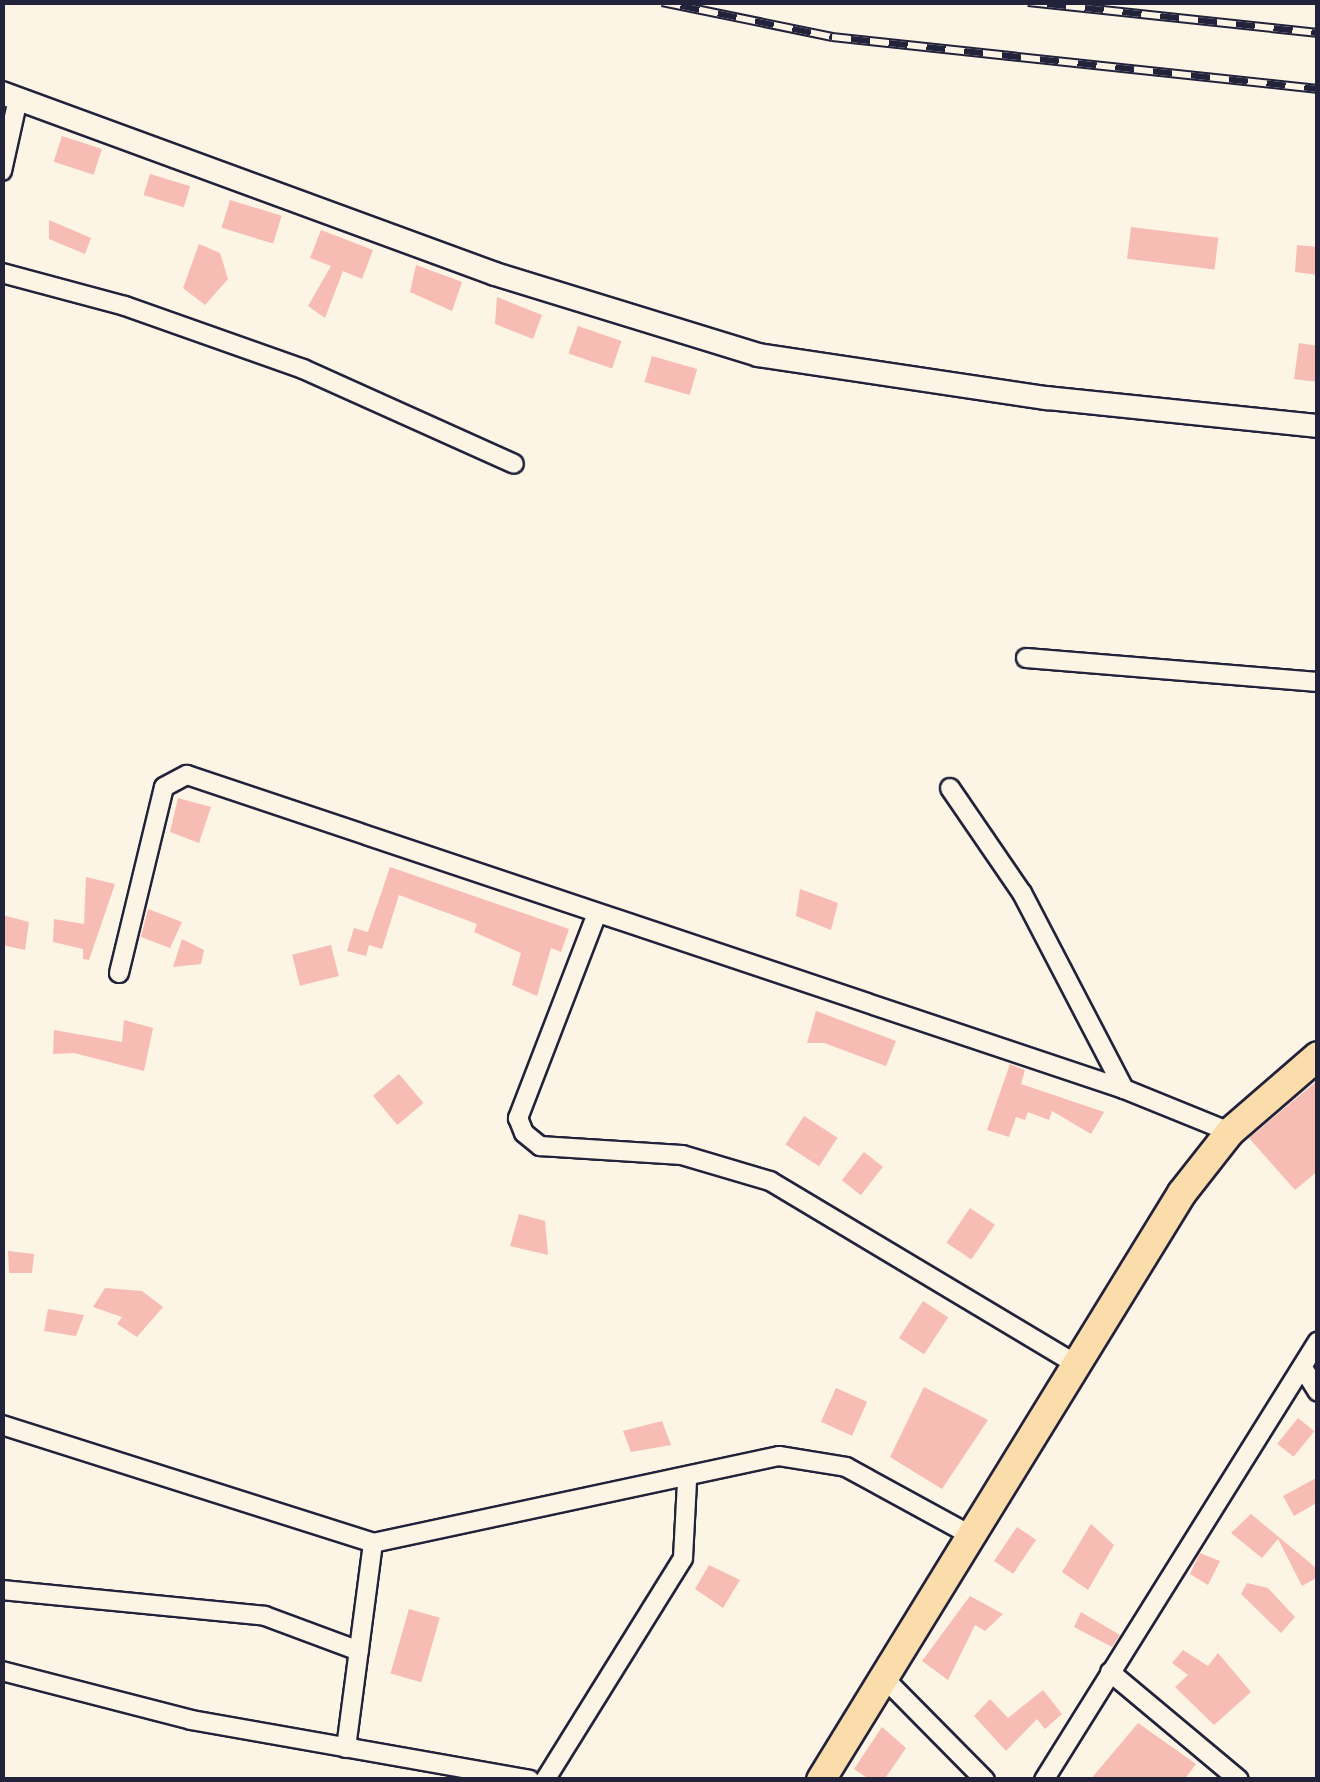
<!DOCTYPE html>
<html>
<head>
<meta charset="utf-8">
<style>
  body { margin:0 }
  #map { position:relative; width:1320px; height:1782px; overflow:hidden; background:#fcf5e5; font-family:Delius,sans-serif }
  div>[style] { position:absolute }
  .building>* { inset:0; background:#f7bcb3; transform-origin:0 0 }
  .roads { filter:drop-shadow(2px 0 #22223b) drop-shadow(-2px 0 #22223b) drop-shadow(0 2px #22223b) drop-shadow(0 -2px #22223b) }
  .minor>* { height:18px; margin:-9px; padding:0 9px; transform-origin:9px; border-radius:9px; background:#fcf5e5 }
  .tertiary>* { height:22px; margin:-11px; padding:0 11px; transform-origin:11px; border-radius:11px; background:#fcf5e5 }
  .primary>* { height:28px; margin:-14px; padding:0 14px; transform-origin:14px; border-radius:14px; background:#fbddab }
  .rail>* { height:10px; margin-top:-5px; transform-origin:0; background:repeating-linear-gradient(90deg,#fcf5e5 0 19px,#22223b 0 38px); box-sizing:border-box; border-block:2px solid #22223b }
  span { translate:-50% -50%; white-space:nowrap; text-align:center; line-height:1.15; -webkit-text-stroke:8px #fcf5e5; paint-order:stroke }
  .frame { position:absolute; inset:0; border:5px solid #22223b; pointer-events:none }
</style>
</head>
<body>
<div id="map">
  <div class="building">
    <i style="left:62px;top:136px;width:42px;height:27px;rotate:18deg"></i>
    <i style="left:150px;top:174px;width:42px;height:22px;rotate:17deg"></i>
    <i style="left:230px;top:200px;width:54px;height:29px;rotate:17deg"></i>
    <i style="clip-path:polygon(49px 220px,91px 238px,85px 254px,49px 239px)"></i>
    <i style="left:1131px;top:227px;width:88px;height:32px;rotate:7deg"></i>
    <i style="clip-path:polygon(321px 230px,373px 250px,362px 279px,343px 271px,325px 318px,308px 306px,331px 266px,310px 258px)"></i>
    <i style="clip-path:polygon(199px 244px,220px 253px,228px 279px,205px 305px,183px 288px)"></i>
    <i style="clip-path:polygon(1297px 245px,1318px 247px,1318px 275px,1295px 272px)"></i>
    <i style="clip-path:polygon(416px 265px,462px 282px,452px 311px,410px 292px)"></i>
    <i style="clip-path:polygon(497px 297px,542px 315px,533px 339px,495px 324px)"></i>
    <i style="left:578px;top:326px;width:46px;height:29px;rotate:19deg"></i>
    <i style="clip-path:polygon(1299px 343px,1318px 346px,1318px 382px,1294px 379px)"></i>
    <i style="left:652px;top:356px;width:47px;height:27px;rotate:16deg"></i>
    <i style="clip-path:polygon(178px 798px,211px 807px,199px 843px,170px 832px)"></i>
    <i style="clip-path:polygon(390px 867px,569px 929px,561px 952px,551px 948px,537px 996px,512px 985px,521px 953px,474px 932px,477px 924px,399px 895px,382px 949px,369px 945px,366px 956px,347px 951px,354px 928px,368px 932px)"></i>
    <i style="clip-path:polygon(86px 877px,115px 884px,89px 960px,83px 959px,83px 949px,53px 942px,54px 919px,84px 924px)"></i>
    <i style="clip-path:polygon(800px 889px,838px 903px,831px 930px,796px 916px)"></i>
    <i style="clip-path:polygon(148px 909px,182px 922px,170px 948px,141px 937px)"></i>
    <i style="clip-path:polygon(2px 915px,29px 922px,25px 950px,2px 945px)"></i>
    <i style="clip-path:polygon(182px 939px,204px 950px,201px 964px,173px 967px)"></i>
    <i style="left:331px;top:945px;width:32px;height:40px;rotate:76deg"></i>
    <i style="clip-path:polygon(816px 1011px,896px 1041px,886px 1066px,824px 1043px,807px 1043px)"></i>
    <i style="clip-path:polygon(124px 1020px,153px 1028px,144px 1071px,74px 1053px,53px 1054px,54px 1030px,122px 1042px)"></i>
    <i style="clip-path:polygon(1010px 1064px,1025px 1070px,1021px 1084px,1104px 1112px,1091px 1134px,1052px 1111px,1049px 1120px,1028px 1112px,1025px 1120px,1016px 1117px,1009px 1137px,987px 1130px)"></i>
    <i style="left:399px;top:1074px;width:38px;height:34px;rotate:50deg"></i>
    <i style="clip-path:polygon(1318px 1080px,1318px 1171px,1295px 1190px,1249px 1138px)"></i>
    <i style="left:804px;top:1116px;width:40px;height:34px;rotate:33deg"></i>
    <i style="left:864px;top:1152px;width:24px;height:36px;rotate:38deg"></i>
    <i style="left:970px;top:1208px;width:30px;height:42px;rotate:34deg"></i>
    <i style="clip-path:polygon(519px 1214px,545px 1221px,548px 1255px,510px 1246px)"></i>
    <i style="clip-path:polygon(8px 1251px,34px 1254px,32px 1273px,9px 1273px)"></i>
    <i style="clip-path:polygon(105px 1288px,142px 1291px,163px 1307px,137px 1337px,117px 1324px,122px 1317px,93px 1307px)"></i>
    <i style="left:923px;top:1301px;width:30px;height:44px;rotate:33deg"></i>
    <i style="clip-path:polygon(48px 1309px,84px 1315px,76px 1336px,44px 1331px)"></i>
    <i style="clip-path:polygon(924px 1387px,988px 1420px,942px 1489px,890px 1457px)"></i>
    <i style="left:836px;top:1388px;width:34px;height:37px;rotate:24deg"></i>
    <i style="left:1298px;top:1418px;width:21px;height:33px;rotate:39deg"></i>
    <i style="clip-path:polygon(662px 1421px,671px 1445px,631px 1452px,623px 1431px)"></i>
    <i style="clip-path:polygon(1318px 1477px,1318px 1502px,1294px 1516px,1283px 1496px)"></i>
    <i style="clip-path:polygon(1251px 1514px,1315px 1567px,1318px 1577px,1302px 1586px,1278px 1539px,1262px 1558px,1231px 1533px)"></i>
    <i style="clip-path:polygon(1091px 1524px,1114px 1545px,1088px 1590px,1062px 1572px)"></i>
    <i style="left:1017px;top:1527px;width:23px;height:41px;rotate:34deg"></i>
    <i style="clip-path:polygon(1200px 1553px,1220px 1561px,1208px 1585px,1190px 1574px)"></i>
    <i style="clip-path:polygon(709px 1565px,740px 1580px,723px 1608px,695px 1589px)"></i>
    <i style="clip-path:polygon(1247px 1583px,1268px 1588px,1295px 1617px,1281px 1633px,1241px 1594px)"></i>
    <i style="clip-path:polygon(970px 1596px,1003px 1614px,985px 1631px,975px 1625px,948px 1680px,922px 1661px)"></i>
    <i style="left:409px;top:1609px;width:32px;height:67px;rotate:16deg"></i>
    <i style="clip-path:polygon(1081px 1612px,1120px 1635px,1112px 1647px,1074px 1627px)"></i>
    <i style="clip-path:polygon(1183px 1650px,1208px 1666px,1218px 1653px,1251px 1692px,1214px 1725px,1175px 1687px,1188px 1675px,1172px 1663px)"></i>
    <i style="clip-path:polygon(1043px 1690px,1062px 1714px,1045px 1729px,1037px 1719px,1006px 1751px,974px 1716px,990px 1699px,1008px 1718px)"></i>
    <i style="clip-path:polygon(1138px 1723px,1196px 1764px,1184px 1780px,1090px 1780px)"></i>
    <i style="clip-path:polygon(882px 1727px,906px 1748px,884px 1780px,870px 1780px,854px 1769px)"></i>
  </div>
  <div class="roads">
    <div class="minor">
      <i style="left:2px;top:171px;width:74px;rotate:-77.5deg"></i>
      <i style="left:2px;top:273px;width:127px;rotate:15deg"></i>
      <i style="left:125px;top:306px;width:189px;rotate:19.5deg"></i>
      <i style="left:303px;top:369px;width:231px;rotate:24.2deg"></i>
      <i style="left:1026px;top:658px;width:293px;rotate:4.7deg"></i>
      <i style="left:950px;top:788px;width:127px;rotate:55.6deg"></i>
      <i style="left:1022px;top:893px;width:221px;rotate:62.5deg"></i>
      <i style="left:596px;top:916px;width:217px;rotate:111.1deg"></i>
      <i style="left:518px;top:1118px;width:16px;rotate:68deg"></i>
      <i style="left:524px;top:1133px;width:21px;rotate:39deg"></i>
      <i style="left:540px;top:1146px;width:142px;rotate:3.6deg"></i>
      <i style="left:682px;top:1155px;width:92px;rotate:16.5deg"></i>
      <i style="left:770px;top:1181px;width:359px;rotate:30.9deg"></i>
      <i style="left:119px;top:973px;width:191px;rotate:-76.4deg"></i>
      <i style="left:164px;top:787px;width:26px;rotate:-28deg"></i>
      <i style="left:187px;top:775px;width:988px;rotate:18.53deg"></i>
      <i style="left:1124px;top:1089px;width:114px;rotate:22.1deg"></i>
      <i style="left:1303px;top:1368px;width:28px;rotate:58deg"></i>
      <i style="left:2px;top:1425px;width:389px;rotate:17.6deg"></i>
      <i style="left:373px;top:1543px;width:415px;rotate:-12.1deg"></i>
      <i style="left:779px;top:1456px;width:68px;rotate:9.3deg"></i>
      <i style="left:846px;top:1467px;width:141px;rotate:28.7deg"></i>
      <i style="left:2px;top:1590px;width:264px;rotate:5.6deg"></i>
      <i style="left:265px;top:1616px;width:100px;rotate:20.4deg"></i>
      <i style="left:2px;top:1671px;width:195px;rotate:14.5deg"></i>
      <i style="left:191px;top:1720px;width:344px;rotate:10deg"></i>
      <i style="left:1110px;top:1672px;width:168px;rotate:39.9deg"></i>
      <i style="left:883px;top:1677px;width:145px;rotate:45.3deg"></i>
      <i style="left:346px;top:1748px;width:207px;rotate:-82.5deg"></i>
      <i style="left:545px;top:1780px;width:261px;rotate:-58.1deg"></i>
      <i style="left:683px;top:1558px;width:77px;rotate:-87deg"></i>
      <i style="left:1044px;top:1780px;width:517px;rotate:-58.03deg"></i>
    </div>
    <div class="tertiary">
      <i style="left:2px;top:93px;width:525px;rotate:20.16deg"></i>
      <i style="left:495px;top:274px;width:275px;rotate:17.1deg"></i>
      <i style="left:758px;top:355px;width:292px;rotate:8.5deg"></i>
      <i style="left:1047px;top:398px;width:272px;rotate:5.9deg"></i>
    </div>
    <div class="primary">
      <i style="left:821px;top:1780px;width:689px;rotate:-58.41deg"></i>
      <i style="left:1182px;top:1193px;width:78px;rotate:-51.8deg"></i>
      <i style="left:1230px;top:1132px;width:116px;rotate:-40.8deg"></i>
    </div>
  </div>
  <div class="rail">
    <i style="left:662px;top:2px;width:174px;rotate:11.6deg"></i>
    <i style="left:832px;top:37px;width:489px;rotate:6.1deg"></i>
    <i style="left:1028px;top:2px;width:292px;rotate:6.1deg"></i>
  </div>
  <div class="frame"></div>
</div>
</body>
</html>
